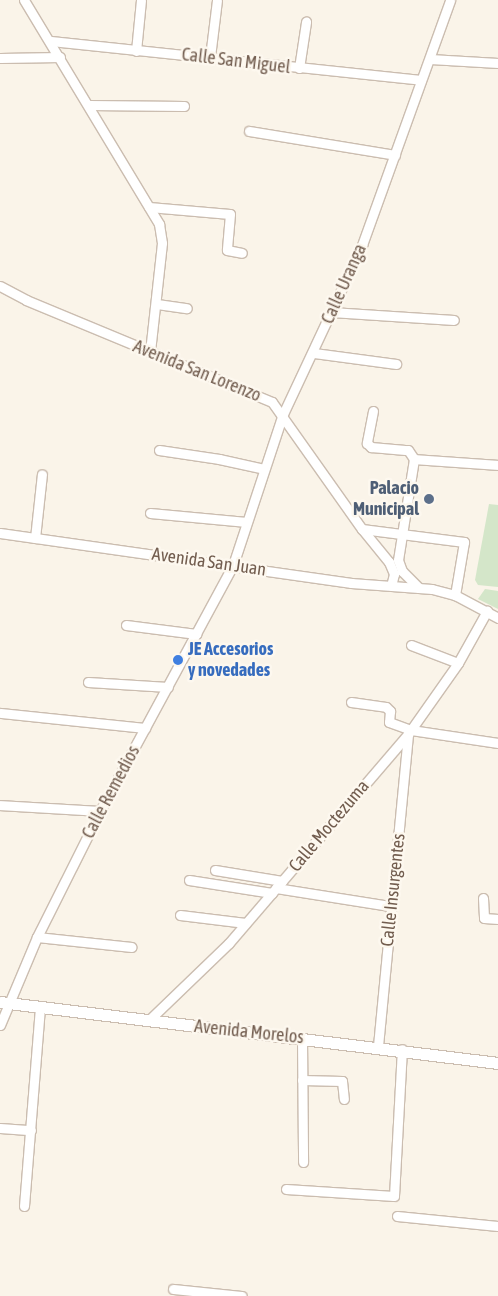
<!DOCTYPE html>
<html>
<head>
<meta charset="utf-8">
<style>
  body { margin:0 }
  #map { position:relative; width:498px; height:1296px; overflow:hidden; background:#faf4e9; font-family:"Asap Condensed",sans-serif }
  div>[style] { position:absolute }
  .green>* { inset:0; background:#d4e6c9 }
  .roads { filter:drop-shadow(1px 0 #cbbdb0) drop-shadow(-1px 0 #cbbdb0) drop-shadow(0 1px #cbbdb0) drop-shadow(0 -1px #cbbdb0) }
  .street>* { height:9px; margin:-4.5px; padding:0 4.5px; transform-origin:4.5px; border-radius:4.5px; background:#fff }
  .secondary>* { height:11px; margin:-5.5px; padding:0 5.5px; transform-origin:5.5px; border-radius:5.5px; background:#fff }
  .dots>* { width:14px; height:14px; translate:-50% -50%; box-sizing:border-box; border:2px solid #fdf8ef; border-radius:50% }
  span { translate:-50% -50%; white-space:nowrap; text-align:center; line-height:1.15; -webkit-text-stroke:5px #fdf8ef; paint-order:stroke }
  .street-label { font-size:18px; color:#725d4f }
  .service-label { font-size:18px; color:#4e5e75; font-weight:700 }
  .right { translate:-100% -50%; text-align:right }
  .shop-label { font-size:18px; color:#366cbe; font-weight:700 }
  .left { translate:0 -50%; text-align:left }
</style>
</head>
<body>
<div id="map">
  <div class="green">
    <i style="clip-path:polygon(489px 504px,498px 505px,498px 587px,478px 585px,475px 580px)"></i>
    <i style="clip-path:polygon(485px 589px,498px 591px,498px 609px,478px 599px)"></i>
  </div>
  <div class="roads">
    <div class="street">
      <i style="left:24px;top:0;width:262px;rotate:58.9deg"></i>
      <i style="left:159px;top:224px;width:19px;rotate:81deg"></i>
      <i style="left:162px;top:243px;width:110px;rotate:96.3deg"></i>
      <i style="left:51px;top:41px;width:372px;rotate:6deg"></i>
      <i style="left:136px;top:51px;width:51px;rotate:-84.4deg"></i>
      <i style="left:210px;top:57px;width:57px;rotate:-83deg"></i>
      <i style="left:0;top:58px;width:60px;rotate:-1deg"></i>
      <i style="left:430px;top:59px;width:68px;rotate:3.4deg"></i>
      <i style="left:299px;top:68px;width:47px;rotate:-81.3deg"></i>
      <i style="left:89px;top:105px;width:95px;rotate:0.6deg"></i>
      <i style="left:249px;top:131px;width:148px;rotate:9.3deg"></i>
      <i style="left:149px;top:207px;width:81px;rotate:4.9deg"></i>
      <i style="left:230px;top:214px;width:36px;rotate:95deg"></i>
      <i style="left:227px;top:250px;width:15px;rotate:11deg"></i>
      <i style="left:0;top:286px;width:30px;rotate:28deg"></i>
      <i style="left:26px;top:300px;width:266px;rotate:22.5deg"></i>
      <i style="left:272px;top:402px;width:156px;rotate:54.7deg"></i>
      <i style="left:362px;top:529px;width:43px;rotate:50.7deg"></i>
      <i style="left:389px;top:562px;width:13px;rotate:67deg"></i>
      <i style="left:394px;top:574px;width:12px;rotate:104deg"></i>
      <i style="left:157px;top:304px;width:30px;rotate:8deg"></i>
      <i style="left:331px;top:312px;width:123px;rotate:3.7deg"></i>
      <i style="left:314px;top:353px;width:83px;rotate:7.6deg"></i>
      <i style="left:373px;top:411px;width:33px;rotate:101deg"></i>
      <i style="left:367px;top:443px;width:6px;rotate:45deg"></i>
      <i style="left:371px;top:447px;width:37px;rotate:5deg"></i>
      <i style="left:408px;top:450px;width:11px;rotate:56deg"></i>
      <i style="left:159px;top:450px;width:61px;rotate:8.5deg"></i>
      <i style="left:219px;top:459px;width:46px;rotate:12.5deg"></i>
      <i style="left:414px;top:459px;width:102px;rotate:99deg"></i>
      <i style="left:398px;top:560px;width:12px;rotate:70deg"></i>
      <i style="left:402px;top:571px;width:24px;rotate:45deg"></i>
      <i style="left:414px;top:459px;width:84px;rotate:4.1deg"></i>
      <i style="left:150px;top:513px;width:97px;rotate:5.3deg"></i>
      <i style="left:362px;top:529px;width:103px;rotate:7.3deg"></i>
      <i style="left:464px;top:542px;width:54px;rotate:99.6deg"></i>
      <i style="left:0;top:533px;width:355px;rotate:8.1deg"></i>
      <i style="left:351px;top:583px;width:81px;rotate:4.2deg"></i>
      <i style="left:432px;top:589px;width:24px;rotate:15deg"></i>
      <i style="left:455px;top:595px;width:49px;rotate:28.1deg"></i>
      <i style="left:35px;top:538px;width:64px;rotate:-83.8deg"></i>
      <i style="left:126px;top:625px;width:71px;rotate:7.3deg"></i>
      <i style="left:411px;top:645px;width:50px;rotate:21deg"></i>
      <i style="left:88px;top:682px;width:80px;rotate:3.6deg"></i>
      <i style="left:351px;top:702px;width:35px;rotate:8deg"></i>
      <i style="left:386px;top:707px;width:6px;rotate:45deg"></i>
      <i style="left:390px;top:711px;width:11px;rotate:95deg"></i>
      <i style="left:389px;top:722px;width:23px;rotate:20deg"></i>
      <i style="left:411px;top:730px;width:88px;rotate:8.5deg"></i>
      <i style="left:0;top:713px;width:146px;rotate:5.9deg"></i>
      <i style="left:0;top:805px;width:100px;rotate:3.4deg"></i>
      <i style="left:215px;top:870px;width:68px;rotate:9.3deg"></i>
      <i style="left:189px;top:880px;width:84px;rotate:8.9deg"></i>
      <i style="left:276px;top:888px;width:115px;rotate:9deg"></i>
      <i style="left:483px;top:898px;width:20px;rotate:87deg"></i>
      <i style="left:484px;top:918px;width:14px;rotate:4deg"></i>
      <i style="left:180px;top:915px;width:66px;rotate:6.9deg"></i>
      <i style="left:37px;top:937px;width:95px;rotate:6.1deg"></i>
      <i style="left:148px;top:1021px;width:112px;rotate:-43.9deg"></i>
      <i style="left:229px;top:943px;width:275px;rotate:-49.4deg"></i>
      <i style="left:408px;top:734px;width:87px;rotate:-54.8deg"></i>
      <i style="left:458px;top:663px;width:60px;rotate:-60.9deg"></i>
      <i style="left:0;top:1025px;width:95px;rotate:-67.2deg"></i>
      <i style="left:37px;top:937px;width:141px;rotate:-63.4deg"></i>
      <i style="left:100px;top:811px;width:280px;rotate:-61.6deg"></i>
      <i style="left:233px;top:565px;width:159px;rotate:-71.7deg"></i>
      <i style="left:283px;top:414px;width:187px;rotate:-64.9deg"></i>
      <i style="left:362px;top:245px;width:260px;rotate:-70.2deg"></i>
      <i style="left:302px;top:1038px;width:124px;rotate:89.5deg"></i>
      <i style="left:378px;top:1046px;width:313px;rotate:-84.5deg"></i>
      <i style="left:302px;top:1080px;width:40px;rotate:1.4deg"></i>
      <i style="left:342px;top:1081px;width:18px;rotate:84deg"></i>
      <i style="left:0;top:1128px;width:31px;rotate:4deg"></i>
      <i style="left:286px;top:1189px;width:108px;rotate:3.7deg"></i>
      <i style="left:394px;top:1196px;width:147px;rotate:-86.9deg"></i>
      <i style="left:24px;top:1206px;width:199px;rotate:-85.4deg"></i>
      <i style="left:397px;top:1216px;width:101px;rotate:5.7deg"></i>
      <i style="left:173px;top:1289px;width:69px;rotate:5.8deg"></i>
    </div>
    <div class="secondary">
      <i style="left:0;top:1002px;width:502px;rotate:6.98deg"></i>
    </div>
  </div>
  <div class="dots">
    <i style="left:429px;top:499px;background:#5c6f8a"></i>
    <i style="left:178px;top:660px;background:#3f7fe0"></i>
  </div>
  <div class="street-label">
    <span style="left:236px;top:61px;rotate:7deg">Calle San Miguel</span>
    <span style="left:344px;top:284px;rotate:-66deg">Calle Uranga</span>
    <span style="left:197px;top:371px;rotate:22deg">Avenida San Lorenzo</span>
    <span style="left:209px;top:562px;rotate:8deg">Avenida San Juan</span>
    <span style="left:111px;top:792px;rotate:-62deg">Calle Remedios</span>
    <span style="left:329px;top:826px;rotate:-50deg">Calle Moctezuma</span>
    <span style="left:393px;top:890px;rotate:-84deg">Calle Insurgentes</span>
    <span style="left:249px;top:1032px;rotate:6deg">Avenida Morelos</span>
  </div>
  <div class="service-label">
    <span class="right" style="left:419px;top:499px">Palacio<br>Municipal</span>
  </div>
  <div class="shop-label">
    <span class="left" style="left:188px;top:660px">JE Accesorios<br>y novedades</span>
  </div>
</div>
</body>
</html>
